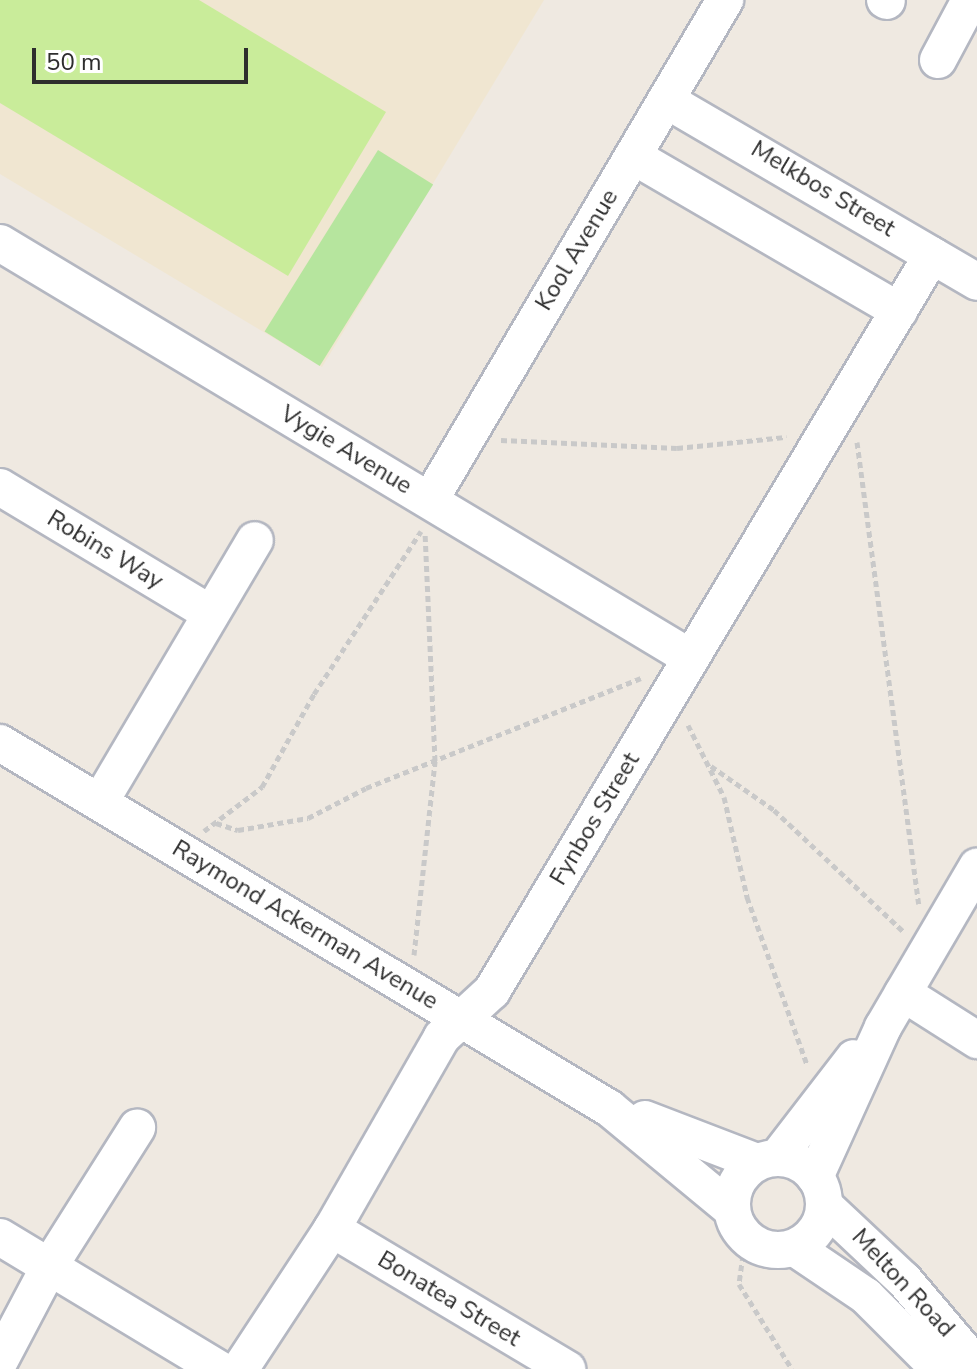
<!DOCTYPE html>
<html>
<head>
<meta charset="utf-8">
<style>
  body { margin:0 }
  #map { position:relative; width:977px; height:1369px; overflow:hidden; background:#efe9e1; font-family:"Nunito Sans",sans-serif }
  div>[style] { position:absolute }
  .education>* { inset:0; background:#f0e6d1 }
  .green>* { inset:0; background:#b6e59e; transform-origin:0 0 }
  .pitch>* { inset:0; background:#c9ec9a }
  .path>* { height:5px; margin-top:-2.5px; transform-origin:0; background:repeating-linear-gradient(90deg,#c9c9c9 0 6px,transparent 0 10px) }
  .roads { filter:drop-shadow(2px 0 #b4b7c1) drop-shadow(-2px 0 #b4b7c1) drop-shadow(0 2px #b4b7c1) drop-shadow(0 -2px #b4b7c1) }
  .minor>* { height:36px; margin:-18px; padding:0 18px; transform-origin:18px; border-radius:18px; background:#fff }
  .minor>.ring { margin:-18px; padding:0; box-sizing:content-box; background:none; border:36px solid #fff; border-radius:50% }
  span { translate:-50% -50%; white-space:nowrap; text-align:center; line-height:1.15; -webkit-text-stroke:8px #fff; paint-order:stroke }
  .street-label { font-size:24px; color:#2e2e2e }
  .scale { position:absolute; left:32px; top:48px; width:216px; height:36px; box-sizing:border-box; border:4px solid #2e2e2e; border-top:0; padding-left:10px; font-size:24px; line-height:28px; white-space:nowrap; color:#2e2e2e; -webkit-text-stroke:6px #fff; paint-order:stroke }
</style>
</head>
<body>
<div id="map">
  <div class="education">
    <i style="clip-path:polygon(0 0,544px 0,322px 367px,0 174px)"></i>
  </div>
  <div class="green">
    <i style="left:378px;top:150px;width:65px;height:214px;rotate:32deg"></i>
  </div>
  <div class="pitch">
    <i style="clip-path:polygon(0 0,199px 0,386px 112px,288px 276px,0 103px)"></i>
  </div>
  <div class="path">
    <i style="left:501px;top:440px;width:176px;rotate:2.6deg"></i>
    <i style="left:677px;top:448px;width:110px;rotate:-5.8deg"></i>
    <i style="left:857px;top:442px;width:466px;rotate:82.4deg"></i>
    <i style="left:688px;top:725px;width:80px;rotate:63.4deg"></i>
    <i style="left:724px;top:797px;width:103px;rotate:77deg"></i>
    <i style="left:747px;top:897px;width:178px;rotate:70.3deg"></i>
    <i style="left:711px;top:766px;width:77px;rotate:34.9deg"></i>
    <i style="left:774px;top:810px;width:177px;rotate:43.2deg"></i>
    <i style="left:216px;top:823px;width:23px;rotate:18deg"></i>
    <i style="left:238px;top:830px;width:71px;rotate:-9.7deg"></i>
    <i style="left:308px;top:818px;width:65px;rotate:-27.3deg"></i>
    <i style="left:366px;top:788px;width:296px;rotate:-21.8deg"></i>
    <i style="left:204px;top:831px;width:73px;rotate:-37.2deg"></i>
    <i style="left:262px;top:787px;width:107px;rotate:-60.8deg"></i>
    <i style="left:314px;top:694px;width:195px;rotate:-56.7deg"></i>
    <i style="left:414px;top:955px;width:195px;rotate:-83.8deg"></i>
    <i style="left:435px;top:761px;width:226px;rotate:-92.5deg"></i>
    <i style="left:743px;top:1255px;width:29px;rotate:98deg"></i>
    <i style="left:739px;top:1284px;width:100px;rotate:58.1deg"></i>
  </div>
  <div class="roads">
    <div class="minor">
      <i style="left:885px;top:0;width:2px;rotate:27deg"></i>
      <i style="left:938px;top:60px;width:68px;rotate:-61.9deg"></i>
      <i style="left:666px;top:100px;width:360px;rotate:30.3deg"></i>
      <i style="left:633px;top:156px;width:308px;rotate:30.2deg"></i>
      <i style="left:0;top:243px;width:806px;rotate:30.99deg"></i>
      <i style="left:0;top:487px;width:245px;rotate:31deg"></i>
      <i style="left:430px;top:500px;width:581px;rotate:-59.46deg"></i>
      <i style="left:0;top:743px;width:710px;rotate:30.94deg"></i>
      <i style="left:609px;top:1108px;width:158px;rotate:39.6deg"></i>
      <i style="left:100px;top:802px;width:304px;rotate:-59.4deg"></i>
      <i style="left:903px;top:993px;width:88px;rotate:32.4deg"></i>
      <i style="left:645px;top:1119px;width:120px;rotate:21deg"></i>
      <i class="ring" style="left:732px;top:1158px;width:56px;height:56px"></i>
      <i style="left:777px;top:1158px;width:126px;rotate:-52.4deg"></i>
      <i style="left:815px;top:1177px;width:165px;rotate:-65.6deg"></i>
      <i style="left:883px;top:1027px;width:186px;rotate:-59.6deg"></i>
      <i style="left:824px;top:1205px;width:110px;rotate:43.2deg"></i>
      <i style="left:904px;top:1280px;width:113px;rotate:49.7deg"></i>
      <i style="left:332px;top:1229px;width:274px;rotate:30.8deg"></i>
      <i style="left:0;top:1237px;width:256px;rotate:31.1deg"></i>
      <i style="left:795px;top:1248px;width:86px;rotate:34.1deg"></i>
      <i style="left:866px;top:1296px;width:103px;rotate:45deg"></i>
      <i style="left:0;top:1360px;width:105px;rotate:-62.2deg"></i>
      <i style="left:49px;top:1267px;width:165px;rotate:-57.7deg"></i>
      <i style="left:240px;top:1369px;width:168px;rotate:-56.7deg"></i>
      <i style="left:332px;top:1229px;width:221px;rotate:-60.2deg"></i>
      <i style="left:442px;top:1037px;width:68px;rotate:-42.6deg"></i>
      <i style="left:492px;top:991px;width:857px;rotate:-59.13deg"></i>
    </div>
  </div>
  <div class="street-label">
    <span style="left:823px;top:189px;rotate:31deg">Melkbos Street</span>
    <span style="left:577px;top:250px;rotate:-59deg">Kool Avenue</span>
    <span style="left:346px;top:450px;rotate:31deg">Vygie Avenue</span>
    <span style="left:105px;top:550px;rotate:31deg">Robins Way</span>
    <span style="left:595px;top:819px;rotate:-59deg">Fynbos Street</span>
    <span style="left:305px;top:925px;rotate:31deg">Raymond Ackerman Avenue</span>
    <span style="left:903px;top:1283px;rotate:47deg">Melton Road</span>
    <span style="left:449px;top:1299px;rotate:31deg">Bonatea Street</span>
  </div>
  <div class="scale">50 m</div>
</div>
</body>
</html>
